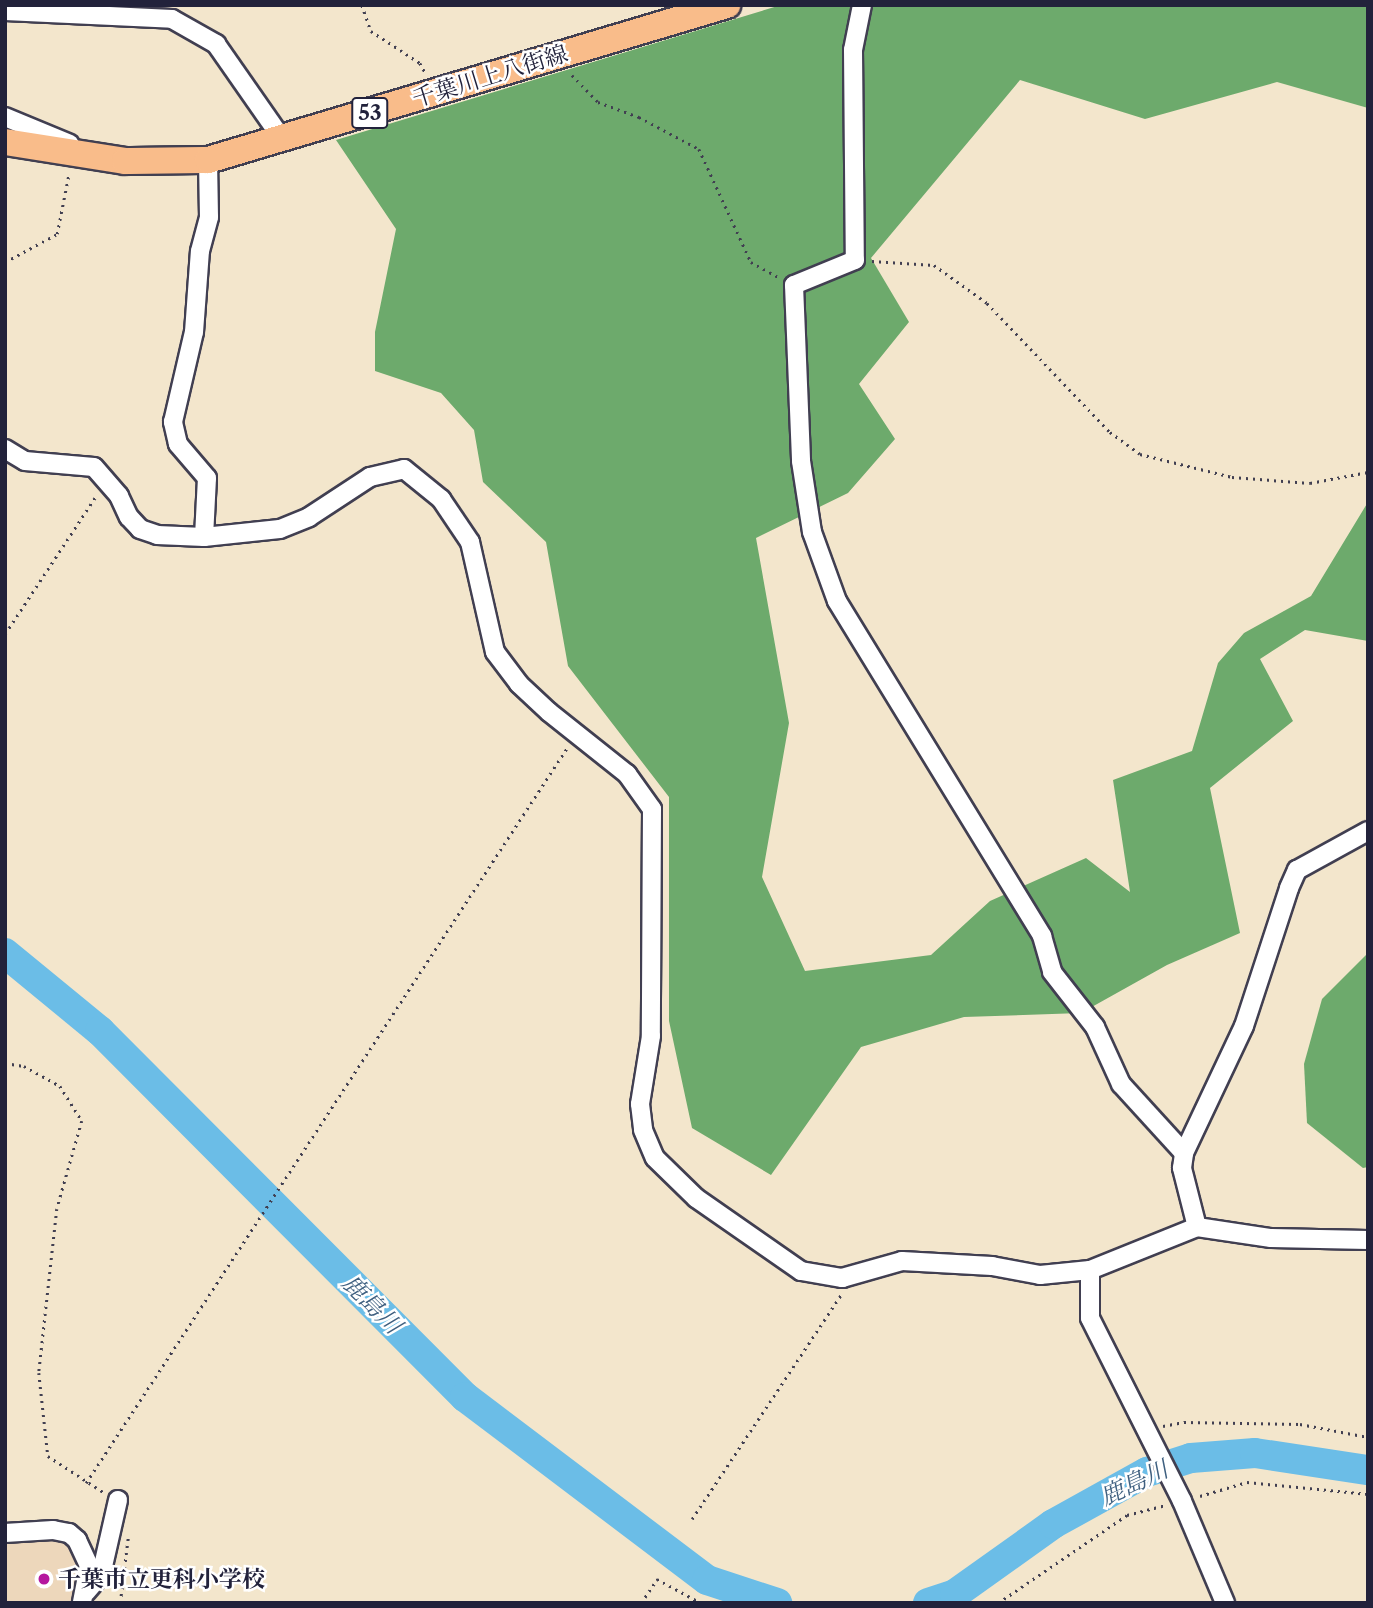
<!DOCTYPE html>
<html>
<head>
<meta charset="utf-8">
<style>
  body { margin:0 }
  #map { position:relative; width:1373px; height:1608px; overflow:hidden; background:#f3e6cc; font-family:"Libre Caslon Text","Noto Serif JP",serif }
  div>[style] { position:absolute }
  .built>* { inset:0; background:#edd7bb }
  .forest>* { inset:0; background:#6daa6c }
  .river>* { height:30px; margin:-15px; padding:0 15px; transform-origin:15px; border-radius:15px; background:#6bbde7 }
  .path>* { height:2.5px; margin-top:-1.25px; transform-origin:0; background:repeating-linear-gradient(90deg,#413f51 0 2px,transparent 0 7px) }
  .roads { filter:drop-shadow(2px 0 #413f51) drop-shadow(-2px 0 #413f51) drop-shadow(0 2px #413f51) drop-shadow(0 -2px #413f51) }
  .minor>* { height:18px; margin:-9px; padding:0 9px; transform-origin:9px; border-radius:9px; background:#fff }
  .primary>* { height:26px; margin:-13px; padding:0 13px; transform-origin:13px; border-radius:13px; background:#f9bc8a }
  .dots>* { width:19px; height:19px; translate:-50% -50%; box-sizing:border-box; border:4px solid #fff; border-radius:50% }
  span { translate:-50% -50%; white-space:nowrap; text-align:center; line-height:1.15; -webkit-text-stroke:5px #fff; paint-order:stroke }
  .shield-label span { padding:2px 5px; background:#fff; border:2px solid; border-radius:5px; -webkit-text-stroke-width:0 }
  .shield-label { font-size:21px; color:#22223b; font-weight:700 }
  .street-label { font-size:23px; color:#22223b }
  .poi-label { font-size:23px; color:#22223b; font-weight:700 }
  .left { translate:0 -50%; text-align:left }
  .water-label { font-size:24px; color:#3f6080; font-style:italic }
  .frame { position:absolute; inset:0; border:7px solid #22223b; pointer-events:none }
</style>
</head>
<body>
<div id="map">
  <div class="built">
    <i style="clip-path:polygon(61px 1536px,83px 1557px,77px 1603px,5px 1603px,5px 1538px)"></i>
  </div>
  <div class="forest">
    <i style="clip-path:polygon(781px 5px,1368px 5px,1368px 108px,1277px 82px,1145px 119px,1020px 80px,871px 258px,909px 322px,859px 384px,895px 439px,848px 493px,756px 538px,789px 723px,762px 877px,805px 971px,931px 955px,990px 901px,1086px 858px,1130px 892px,1113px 780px,1192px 751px,1218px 663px,1244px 633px,1311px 596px,1368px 502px,1368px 641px,1305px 630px,1260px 659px,1293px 721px,1210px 788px,1240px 933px,1167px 965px,1081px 1013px,964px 1017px,861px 1047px,771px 1175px,692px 1128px,669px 1021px,669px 797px,568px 666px,546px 542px,483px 482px,474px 430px,441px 393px,375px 371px,375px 332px,396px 229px,336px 140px)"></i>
    <i style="clip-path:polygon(1368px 953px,1368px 1167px,1363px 1168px,1307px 1123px,1304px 1064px,1322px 999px)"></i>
  </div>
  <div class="river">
    <i style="left:5px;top:953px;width:123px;rotate:39.4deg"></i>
    <i style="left:100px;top:1031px;width:517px;rotate:45.08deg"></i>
    <i style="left:465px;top:1397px;width:303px;rotate:37.1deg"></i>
    <i style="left:707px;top:1580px;width:74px;rotate:18.2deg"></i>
    <i style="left:928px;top:1603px;width:28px;rotate:-18deg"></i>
    <i style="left:955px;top:1594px;width:120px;rotate:-35.5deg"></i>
    <i style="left:1053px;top:1524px;width:107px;rotate:-29deg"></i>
    <i style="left:1147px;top:1472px;width:46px;rotate:-17.7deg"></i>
    <i style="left:1191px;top:1458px;width:64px;rotate:-4.5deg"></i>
    <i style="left:1255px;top:1453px;width:114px;rotate:8.6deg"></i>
  </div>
  <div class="path">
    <i style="left:362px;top:5px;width:28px;rotate:71deg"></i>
    <i style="left:371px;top:31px;width:59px;rotate:33.1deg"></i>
    <i style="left:420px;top:63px;width:13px;rotate:61deg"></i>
    <i style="left:572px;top:75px;width:37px;rotate:46deg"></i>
    <i style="left:598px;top:102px;width:44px;rotate:20.1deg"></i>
    <i style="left:639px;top:117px;width:68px;rotate:28.1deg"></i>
    <i style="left:699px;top:149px;width:124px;rotate:65.3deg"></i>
    <i style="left:751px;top:262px;width:31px;rotate:29deg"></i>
    <i style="left:872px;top:261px;width:62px;rotate:3.7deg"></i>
    <i style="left:934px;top:265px;width:65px;rotate:35.6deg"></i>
    <i style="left:987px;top:303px;width:178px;rotate:46.4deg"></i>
    <i style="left:1110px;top:432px;width:37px;rotate:36deg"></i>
    <i style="left:1140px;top:454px;width:95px;rotate:14deg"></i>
    <i style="left:1232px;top:477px;width:78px;rotate:4.4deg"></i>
    <i style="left:1310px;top:483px;width:59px;rotate:-10.7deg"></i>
    <i style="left:5px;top:262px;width:59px;rotate:-28.3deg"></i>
    <i style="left:57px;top:234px;width:62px;rotate:-78.9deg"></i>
    <i style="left:5px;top:634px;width:165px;rotate:-56.6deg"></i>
    <i style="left:5px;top:1063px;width:19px;rotate:9deg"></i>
    <i style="left:24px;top:1066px;width:41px;rotate:29.1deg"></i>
    <i style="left:60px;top:1086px;width:41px;rotate:57.8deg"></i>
    <i style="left:82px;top:1121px;width:91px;rotate:105.9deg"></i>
    <i style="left:57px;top:1209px;width:165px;rotate:96.3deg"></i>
    <i style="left:39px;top:1373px;width:83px;rotate:83.8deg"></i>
    <i style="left:48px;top:1456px;width:66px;rotate:33.2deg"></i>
    <i style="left:1163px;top:1426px;width:21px;rotate:-11deg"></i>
    <i style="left:1184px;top:1422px;width:116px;rotate:1deg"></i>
    <i style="left:1300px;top:1424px;width:69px;rotate:10.8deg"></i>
    <i style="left:86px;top:1483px;width:878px;rotate:-56.8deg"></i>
    <i style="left:1200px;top:1496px;width:49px;rotate:-16.6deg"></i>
    <i style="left:1247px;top:1482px;width:122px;rotate:5.7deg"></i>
    <i style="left:692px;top:1519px;width:269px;rotate:-56.4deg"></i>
    <i style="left:120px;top:1603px;width:65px;rotate:-83deg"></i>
    <i style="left:641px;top:1603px;width:29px;rotate:-56deg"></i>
    <i style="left:657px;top:1579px;width:50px;rotate:28.6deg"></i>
    <i style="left:998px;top:1603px;width:156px;rotate:-34.3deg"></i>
    <i style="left:1127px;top:1515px;width:40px;rotate:-14.4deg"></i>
  </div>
  <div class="roads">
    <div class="minor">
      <i style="left:862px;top:5px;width:46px;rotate:101.3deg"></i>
      <i style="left:853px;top:50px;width:210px;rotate:89.5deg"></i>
      <i style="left:855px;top:260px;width:66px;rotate:157.7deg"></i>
      <i style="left:794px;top:285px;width:176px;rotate:87.7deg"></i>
      <i style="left:801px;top:461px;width:72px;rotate:81.2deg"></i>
      <i style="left:812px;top:532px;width:73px;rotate:70.1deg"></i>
      <i style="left:837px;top:601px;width:393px;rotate:58.5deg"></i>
      <i style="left:1042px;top:936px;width:37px;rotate:74deg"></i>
      <i style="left:1052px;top:972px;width:70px;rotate:52deg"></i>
      <i style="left:1095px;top:1027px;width:63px;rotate:65.5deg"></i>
      <i style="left:1121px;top:1084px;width:93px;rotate:47.6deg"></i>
      <i style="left:5px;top:11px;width:167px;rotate:2.7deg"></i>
      <i style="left:172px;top:19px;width:51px;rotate:29.6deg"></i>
      <i style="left:216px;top:44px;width:117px;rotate:55.1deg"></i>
      <i style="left:5px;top:117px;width:70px;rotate:22.6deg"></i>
      <i style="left:5px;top:449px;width:23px;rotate:31deg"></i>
      <i style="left:25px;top:461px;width:69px;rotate:5deg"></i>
      <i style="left:94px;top:467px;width:38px;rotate:49deg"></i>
      <i style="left:119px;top:496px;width:23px;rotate:65deg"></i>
      <i style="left:129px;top:517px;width:16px;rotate:47deg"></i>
      <i style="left:140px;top:529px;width:18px;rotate:19deg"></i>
      <i style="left:157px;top:535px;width:47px;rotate:2.4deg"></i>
      <i style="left:204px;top:537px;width:76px;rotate:-6deg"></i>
      <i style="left:280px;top:529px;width:31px;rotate:-22deg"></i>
      <i style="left:309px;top:517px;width:73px;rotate:-33.3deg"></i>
      <i style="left:370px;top:477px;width:35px;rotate:-13deg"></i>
      <i style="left:404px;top:469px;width:48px;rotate:39deg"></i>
      <i style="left:441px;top:499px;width:52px;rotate:56deg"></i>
      <i style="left:470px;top:542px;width:113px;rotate:77.2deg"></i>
      <i style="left:495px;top:652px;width:40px;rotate:53deg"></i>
      <i style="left:519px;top:684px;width:41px;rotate:43deg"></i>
      <i style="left:549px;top:712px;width:100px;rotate:38.5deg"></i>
      <i style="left:627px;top:774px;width:43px;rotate:54.5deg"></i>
      <i style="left:652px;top:809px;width:227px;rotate:90.3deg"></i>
      <i style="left:651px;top:1036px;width:69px;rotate:99.2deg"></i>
      <i style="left:640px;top:1104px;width:26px;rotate:83deg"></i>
      <i style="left:643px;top:1130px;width:30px;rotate:67deg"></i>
      <i style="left:655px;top:1158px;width:57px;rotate:44.3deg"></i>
      <i style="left:696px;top:1198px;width:128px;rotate:34.8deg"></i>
      <i style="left:801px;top:1271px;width:42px;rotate:9.7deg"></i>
      <i style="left:842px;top:1278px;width:62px;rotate:-15.8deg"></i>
      <i style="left:902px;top:1261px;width:90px;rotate:3.2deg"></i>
      <i style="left:992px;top:1266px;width:49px;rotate:10.6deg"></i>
      <i style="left:1040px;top:1275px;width:50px;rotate:-5.7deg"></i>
      <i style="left:1090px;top:1270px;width:115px;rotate:-21.9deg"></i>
      <i style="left:1197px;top:1227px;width:75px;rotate:8.5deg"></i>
      <i style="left:1271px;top:1238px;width:97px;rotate:1.2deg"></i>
      <i style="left:204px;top:537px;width:59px;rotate:-87.1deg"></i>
      <i style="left:207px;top:478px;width:45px;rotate:-130.5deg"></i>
      <i style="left:178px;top:444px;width:23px;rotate:-103deg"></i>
      <i style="left:173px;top:422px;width:92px;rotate:-76.9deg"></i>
      <i style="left:194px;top:332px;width:81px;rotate:-85.8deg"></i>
      <i style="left:200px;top:251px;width:35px;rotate:-75deg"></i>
      <i style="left:209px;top:217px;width:57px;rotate:-91deg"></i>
      <i style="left:1197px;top:1227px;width:61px;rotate:-104.3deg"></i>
      <i style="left:1182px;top:1168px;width:15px;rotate:-82deg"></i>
      <i style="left:1184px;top:1153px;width:140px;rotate:-64.7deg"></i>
      <i style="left:1244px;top:1026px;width:145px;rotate:-71.9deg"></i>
      <i style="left:1289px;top:888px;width:20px;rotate:-66deg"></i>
      <i style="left:1297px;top:870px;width:81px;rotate:-28.8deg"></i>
      <i style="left:1090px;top:1270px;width:48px;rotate:90deg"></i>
      <i style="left:1090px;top:1318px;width:205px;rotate:63.3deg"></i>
      <i style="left:1182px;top:1501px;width:111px;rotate:67.1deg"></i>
      <i style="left:5px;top:1533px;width:48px;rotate:-3.6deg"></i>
      <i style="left:53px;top:1530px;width:16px;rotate:11deg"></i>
      <i style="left:69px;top:1533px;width:11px;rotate:41deg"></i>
      <i style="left:77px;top:1540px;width:29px;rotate:65deg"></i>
      <i style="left:89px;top:1566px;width:38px;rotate:101deg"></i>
      <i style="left:86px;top:1592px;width:23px;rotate:-49deg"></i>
      <i style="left:101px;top:1575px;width:77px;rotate:-77.2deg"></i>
    </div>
    <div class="primary">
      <i style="left:5px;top:142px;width:121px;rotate:9deg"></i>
      <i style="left:125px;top:161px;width:83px;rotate:-0.7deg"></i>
      <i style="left:208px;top:160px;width:542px;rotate:-16.63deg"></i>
    </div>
  </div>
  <div class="dots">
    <i style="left:44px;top:1579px;background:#b5179e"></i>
  </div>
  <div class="shield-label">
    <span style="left:370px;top:113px">53</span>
  </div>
  <div class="street-label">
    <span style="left:490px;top:76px;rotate:-17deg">千葉川上八街線</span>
  </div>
  <div class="poi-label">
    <span class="left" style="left:58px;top:1579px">千葉市立更科小学校</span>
  </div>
  <div class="water-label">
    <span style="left:372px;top:1304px;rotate:45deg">鹿島川</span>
    <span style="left:1134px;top:1483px;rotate:-25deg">鹿島川</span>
  </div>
  <div class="frame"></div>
</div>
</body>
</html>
